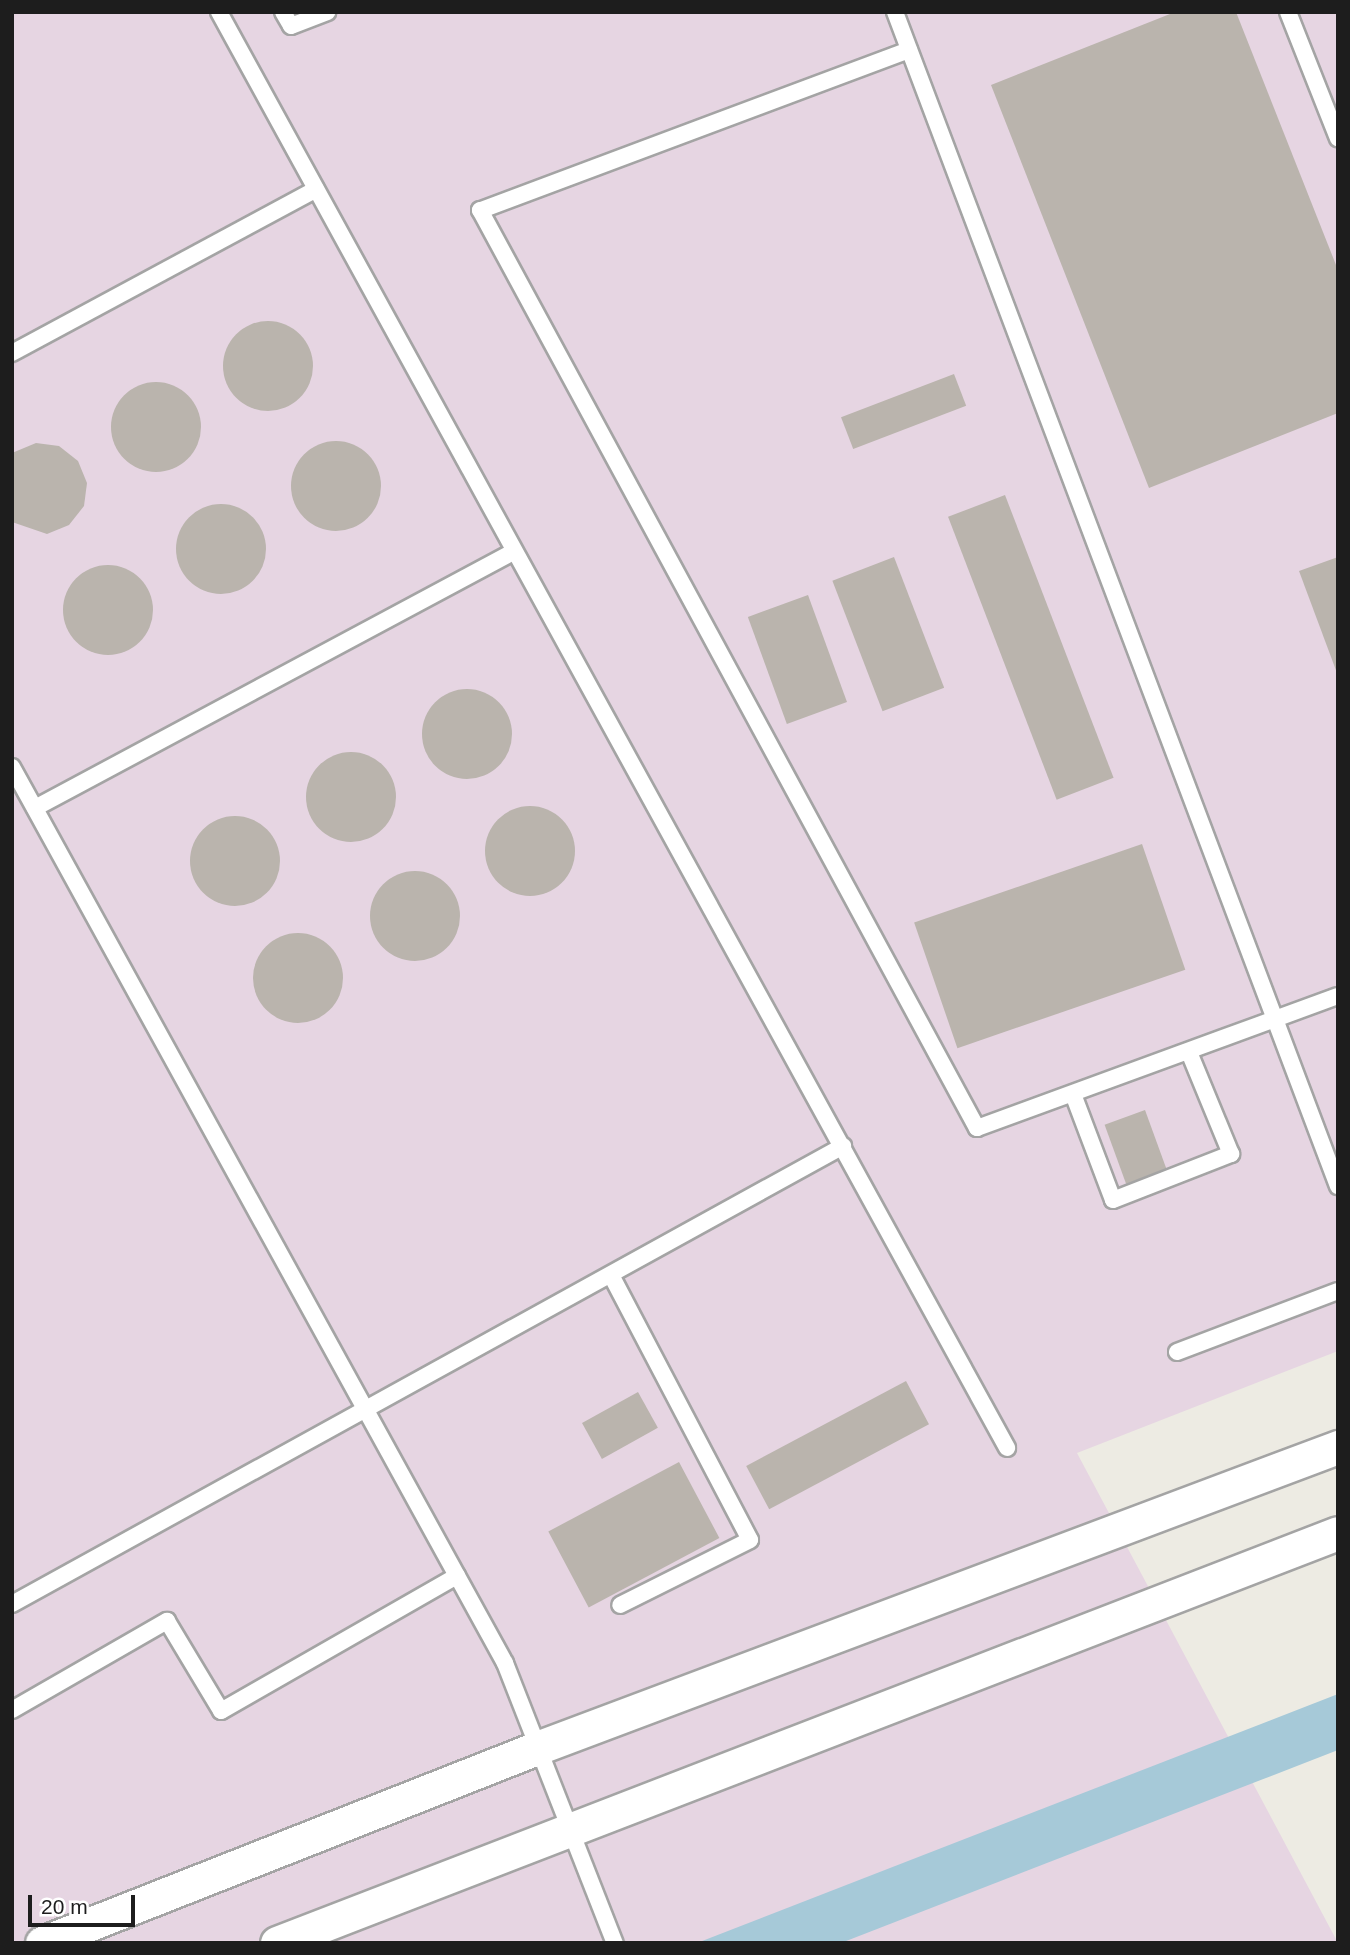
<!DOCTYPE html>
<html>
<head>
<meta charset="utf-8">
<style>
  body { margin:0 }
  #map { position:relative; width:1350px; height:1955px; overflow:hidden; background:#edebe3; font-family:Helvetica,sans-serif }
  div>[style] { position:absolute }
  .industrial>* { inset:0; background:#e6d5e2 }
  .water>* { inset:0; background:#a6c9d8 }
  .building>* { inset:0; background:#bab4ad; transform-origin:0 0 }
  .round { border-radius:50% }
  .roads { filter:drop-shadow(2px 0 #a4a4a4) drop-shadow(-2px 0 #a4a4a4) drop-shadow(0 2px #a4a4a4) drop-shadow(0 -2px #a4a4a4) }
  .service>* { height:16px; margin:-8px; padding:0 8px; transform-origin:8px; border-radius:8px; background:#fff }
  .minor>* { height:33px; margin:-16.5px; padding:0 16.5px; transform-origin:16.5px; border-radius:16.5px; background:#fff }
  span { translate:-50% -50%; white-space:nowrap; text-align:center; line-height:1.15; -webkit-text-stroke:5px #fff; paint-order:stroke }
  .frame { position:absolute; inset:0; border:14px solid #1d1d1d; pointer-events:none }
  .scale { position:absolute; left:28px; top:1895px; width:107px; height:32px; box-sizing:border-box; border:4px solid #1d1d1d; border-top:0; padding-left:9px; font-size:21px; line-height:24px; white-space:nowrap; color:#1d1d1d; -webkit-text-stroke:5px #fff; paint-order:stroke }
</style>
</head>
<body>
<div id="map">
  <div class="industrial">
    <i style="clip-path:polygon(12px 12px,1338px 12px,1338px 1351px,1077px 1453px,1338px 1943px,12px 1943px)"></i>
  </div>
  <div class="water">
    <i style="clip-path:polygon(1338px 1694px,1338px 1750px,841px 1943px,697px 1943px)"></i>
  </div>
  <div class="building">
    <i style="clip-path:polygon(1175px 12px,1236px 12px,1338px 270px,1338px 413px,1149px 488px,991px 85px)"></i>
    <i class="round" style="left:223px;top:321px;width:90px;height:90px"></i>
    <i style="left:954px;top:374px;width:34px;height:121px;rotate:69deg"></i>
    <i class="round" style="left:111px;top:382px;width:90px;height:90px"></i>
    <i class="round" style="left:291px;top:441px;width:90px;height:90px"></i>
    <i style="clip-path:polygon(36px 443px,59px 446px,78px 461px,87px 483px,84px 506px,69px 525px,47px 534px,12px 522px,12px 453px)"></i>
    <i style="left:1005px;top:495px;width:303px;height:61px;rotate:69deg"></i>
    <i class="round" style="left:176px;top:504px;width:90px;height:90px"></i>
    <i style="left:894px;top:557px;width:140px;height:66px;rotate:69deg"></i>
    <i style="clip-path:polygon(1338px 557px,1338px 673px,1337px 673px,1299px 571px)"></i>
    <i class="round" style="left:63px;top:565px;width:90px;height:90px"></i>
    <i style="left:808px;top:595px;width:114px;height:64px;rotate:70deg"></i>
    <i class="round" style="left:422px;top:689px;width:90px;height:90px"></i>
    <i class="round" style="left:306px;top:752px;width:90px;height:90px"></i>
    <i class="round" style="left:485px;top:806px;width:90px;height:90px"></i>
    <i class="round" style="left:190px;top:816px;width:90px;height:90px"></i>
    <i style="left:1142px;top:844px;width:133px;height:241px;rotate:71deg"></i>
    <i class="round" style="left:370px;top:871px;width:90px;height:90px"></i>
    <i class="round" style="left:253px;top:933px;width:90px;height:90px"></i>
    <i style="left:1145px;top:1110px;width:63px;height:43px;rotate:70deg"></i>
    <i style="left:906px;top:1381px;width:49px;height:181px;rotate:62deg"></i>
    <i style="left:638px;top:1392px;width:41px;height:64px;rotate:61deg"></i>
    <i style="left:679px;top:1462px;width:86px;height:148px;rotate:62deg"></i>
  </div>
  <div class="roads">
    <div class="service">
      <i style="left:219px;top:12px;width:1638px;rotate:61.24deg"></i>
      <i style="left:283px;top:12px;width:16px;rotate:60deg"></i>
      <i style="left:291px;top:26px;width:39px;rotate:-21deg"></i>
      <i style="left:895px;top:12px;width:1255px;rotate:69.33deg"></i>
      <i style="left:1288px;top:12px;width:136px;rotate:68.4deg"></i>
      <i style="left:909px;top:50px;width:458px;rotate:159.5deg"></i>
      <i style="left:480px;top:210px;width:1044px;rotate:61.57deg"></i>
      <i style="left:977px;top:1128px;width:384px;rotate:-20.1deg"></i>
      <i style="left:12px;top:353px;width:345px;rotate:-28.3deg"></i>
      <i style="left:12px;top:767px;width:1023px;rotate:61.18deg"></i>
      <i style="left:505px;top:1663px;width:301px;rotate:68.6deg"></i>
      <i style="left:35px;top:808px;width:542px;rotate:-28.17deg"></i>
      <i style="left:1073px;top:1094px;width:113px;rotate:69.3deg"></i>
      <i style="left:1113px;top:1200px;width:127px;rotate:-21.3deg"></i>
      <i style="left:1231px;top:1154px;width:110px;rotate:-112.4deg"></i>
      <i style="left:611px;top:1275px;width:299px;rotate:62.3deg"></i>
      <i style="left:750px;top:1540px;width:145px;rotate:153.4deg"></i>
      <i style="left:1177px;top:1352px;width:172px;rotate:-20.8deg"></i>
      <i style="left:12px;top:1604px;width:949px;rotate:-28.86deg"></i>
      <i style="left:12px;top:1710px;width:179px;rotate:-29.9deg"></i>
      <i style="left:167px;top:1621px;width:105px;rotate:59deg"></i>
      <i style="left:221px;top:1711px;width:272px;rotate:-29.8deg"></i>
    </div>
    <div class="minor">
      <i style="left:42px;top:1943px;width:532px;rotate:-21.5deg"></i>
      <i style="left:537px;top:1748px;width:856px;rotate:-20.6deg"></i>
      <i style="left:277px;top:1943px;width:1137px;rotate:-21.13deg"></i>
    </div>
  </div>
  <div class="frame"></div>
  <div class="scale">20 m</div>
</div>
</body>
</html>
